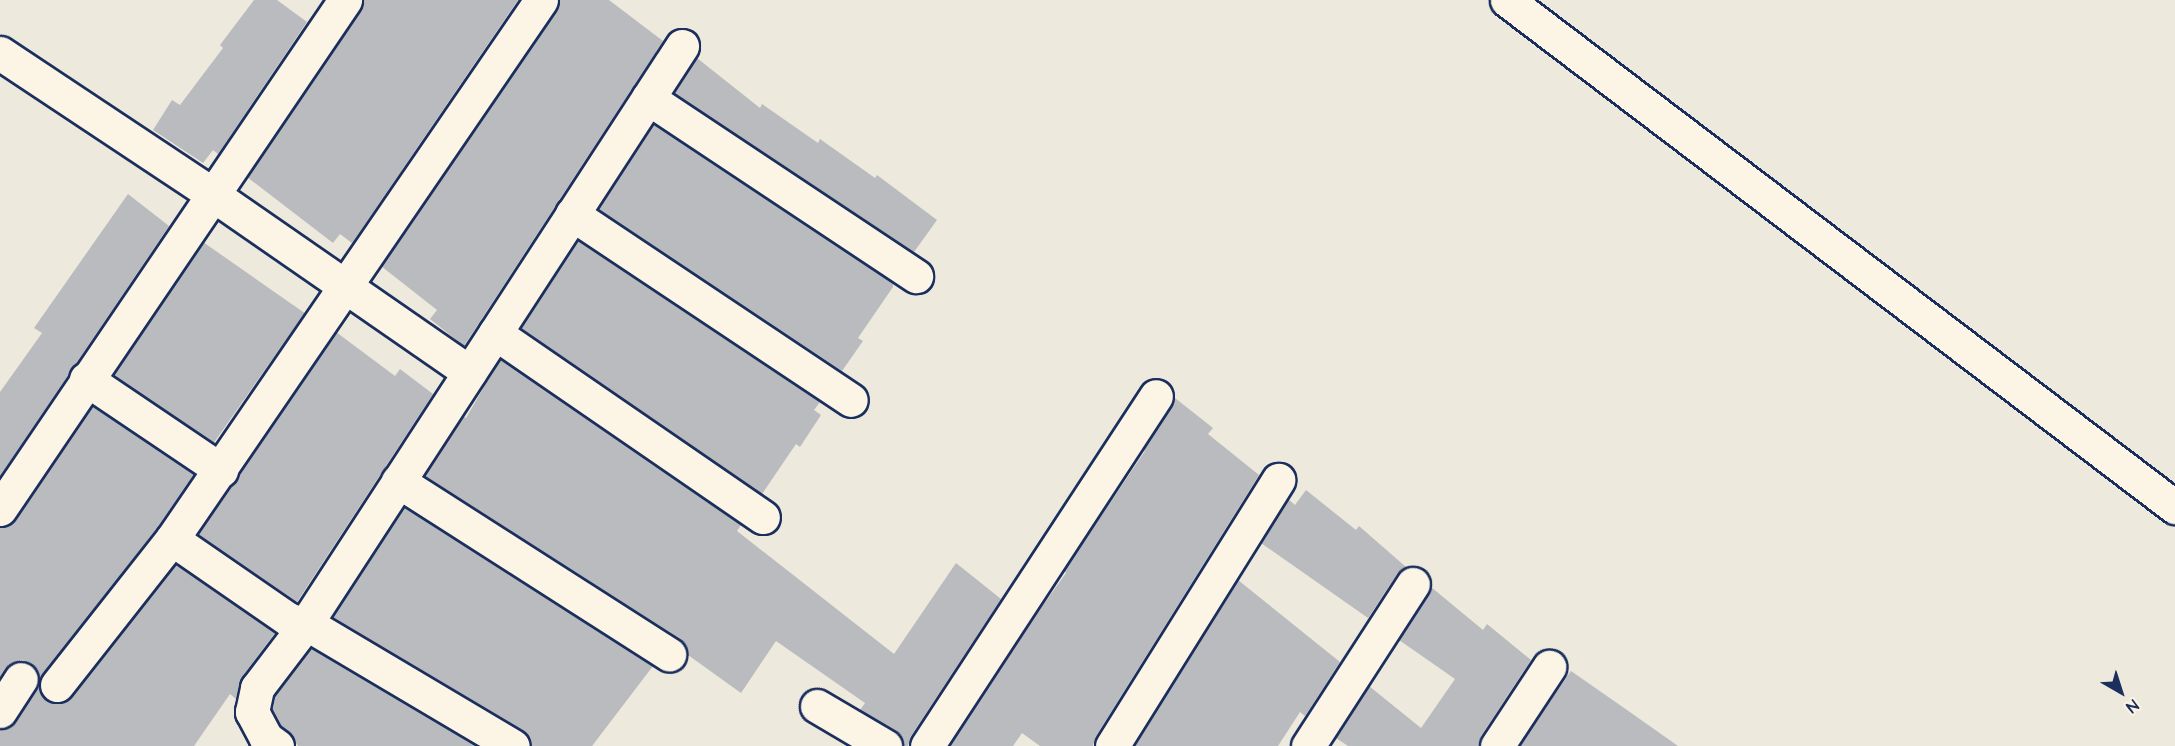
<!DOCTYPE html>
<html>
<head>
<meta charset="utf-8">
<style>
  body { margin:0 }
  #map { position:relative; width:2175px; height:746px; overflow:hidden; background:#eee9dd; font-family:"Architects Daughter",sans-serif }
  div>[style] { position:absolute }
  .building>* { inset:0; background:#babbbe; transform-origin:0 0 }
  .roads { filter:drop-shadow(2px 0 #1b2f5e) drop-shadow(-2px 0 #1b2f5e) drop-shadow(0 2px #1b2f5e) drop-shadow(0 -2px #1b2f5e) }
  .minor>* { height:33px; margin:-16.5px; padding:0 16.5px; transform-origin:16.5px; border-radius:16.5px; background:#fcf5e5 }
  span { translate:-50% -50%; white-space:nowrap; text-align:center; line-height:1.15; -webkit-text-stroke:4.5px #fcf5e5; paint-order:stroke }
  .north { position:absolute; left:2091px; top:662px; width:60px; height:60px; -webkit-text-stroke:4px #fcf5e5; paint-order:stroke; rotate:141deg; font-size:16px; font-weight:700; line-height:24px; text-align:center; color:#1b2f5e }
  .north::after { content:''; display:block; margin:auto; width:21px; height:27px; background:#1b2f5e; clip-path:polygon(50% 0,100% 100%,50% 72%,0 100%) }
</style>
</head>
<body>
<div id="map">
  <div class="building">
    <i style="clip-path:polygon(254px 0,277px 0,307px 22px,218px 154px,213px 150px,203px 163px,153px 130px,172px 100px,180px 105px,223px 48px,220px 45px)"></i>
    <i style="clip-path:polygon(364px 0,518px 0,352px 243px,340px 234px,333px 243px,247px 177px,361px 11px)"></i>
    <i style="clip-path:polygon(560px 0,609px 0,663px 41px,464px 346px,430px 319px,437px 310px,381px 266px,556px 11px)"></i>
    <i style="clip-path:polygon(697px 58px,760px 108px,762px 104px,818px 143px,820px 139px,875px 178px,877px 175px,937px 220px,914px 252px,674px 93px)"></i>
    <i style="clip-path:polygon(653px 124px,893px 283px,893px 287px,858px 338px,863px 341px,842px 371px,598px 209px)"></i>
    <i style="clip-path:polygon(128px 194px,169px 226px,0 476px,0 392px,42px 333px,34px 328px)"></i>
    <i style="clip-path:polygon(578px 240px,820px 402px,814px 410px,821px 415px,800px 447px,796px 444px,762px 494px,521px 328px)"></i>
    <i style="left:203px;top:242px;width:124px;height:160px;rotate:35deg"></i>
    <i style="clip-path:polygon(336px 332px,395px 376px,400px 369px,433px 394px,297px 602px,198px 534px)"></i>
    <i style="clip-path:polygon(500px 359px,741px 525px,737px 531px,894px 654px,956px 563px,1001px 599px,911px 736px,908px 746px,904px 746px,901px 736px,895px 730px,860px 710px,865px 703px,776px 641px,741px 693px,688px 655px,686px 646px,679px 638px,425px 476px,463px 416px,466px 418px)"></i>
    <i style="clip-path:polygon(1175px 398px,1213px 428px,1208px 434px,1259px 475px,1096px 736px,1093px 746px,1040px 746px,1022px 733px,1013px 746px,949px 746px,1031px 622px,1066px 573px,1064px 571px,1145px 451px,1143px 450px)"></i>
    <i style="clip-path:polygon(92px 406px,194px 474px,157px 528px,40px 679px,37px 670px,32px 664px,23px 660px,12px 663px,0 677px,0 528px,9px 526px,16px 520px)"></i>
    <i style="clip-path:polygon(1306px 490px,1356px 530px,1359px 526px,1406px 567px,1397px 574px,1368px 618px,1261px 543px,1288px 499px,1295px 505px)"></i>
    <i style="clip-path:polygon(404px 507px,653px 666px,592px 746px,532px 746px,530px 737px,523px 730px,332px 617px)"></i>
    <i style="clip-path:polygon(176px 564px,275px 633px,242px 677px,236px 699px,230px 694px,194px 746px,0 746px,0 730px,9px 727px,16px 721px,39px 684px,45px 699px,54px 703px,63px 703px,72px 697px)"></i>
    <i style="clip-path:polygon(1238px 580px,1340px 662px,1305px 716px,1300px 712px,1278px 746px,1134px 746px)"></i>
    <i style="clip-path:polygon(1431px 587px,1483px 630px,1487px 624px,1531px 660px,1481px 736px,1478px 746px,1348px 746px,1336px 738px,1369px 686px,1421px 728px,1455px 679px,1399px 640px)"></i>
    <i style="clip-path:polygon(311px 648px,476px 746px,298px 746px,288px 731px,280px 725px,272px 709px,274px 696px)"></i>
    <i style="clip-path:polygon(1571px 671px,1627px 710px,1678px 746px,1519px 746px)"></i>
  </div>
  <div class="roads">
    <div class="minor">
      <i style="left:1507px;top:0;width:839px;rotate:37.2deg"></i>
      <i style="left:0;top:53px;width:255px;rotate:33.6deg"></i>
      <i style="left:212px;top:194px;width:313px;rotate:34.7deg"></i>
      <i style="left:648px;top:98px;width:322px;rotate:33.6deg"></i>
      <i style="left:572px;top:214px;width:335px;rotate:33.7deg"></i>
      <i style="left:495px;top:333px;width:325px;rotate:34.5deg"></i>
      <i style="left:86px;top:379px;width:163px;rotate:34deg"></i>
      <i style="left:398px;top:481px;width:322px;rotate:32.6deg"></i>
      <i style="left:0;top:509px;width:615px;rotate:-55.87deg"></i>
      <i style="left:172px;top:539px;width:141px;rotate:34.6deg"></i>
      <i style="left:288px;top:619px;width:28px;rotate:19deg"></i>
      <i style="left:314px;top:628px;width:231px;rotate:30.7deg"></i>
      <i style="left:57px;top:685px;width:186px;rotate:-51.8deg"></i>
      <i style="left:172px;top:539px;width:653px;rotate:-55.6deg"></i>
      <i style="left:817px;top:706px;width:79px;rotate:30.5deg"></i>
      <i style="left:0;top:711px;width:38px;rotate:-57deg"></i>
      <i style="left:277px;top:746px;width:14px;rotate:-144deg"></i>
      <i style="left:266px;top:738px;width:30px;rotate:-118deg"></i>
      <i style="left:252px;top:712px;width:25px;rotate:-78deg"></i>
      <i style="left:257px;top:688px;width:79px;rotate:-52.7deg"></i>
      <i style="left:305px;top:625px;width:691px;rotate:-56.93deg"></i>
      <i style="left:927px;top:746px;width:418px;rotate:-56.8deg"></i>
      <i style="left:1112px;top:746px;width:314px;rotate:-58deg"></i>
      <i style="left:1308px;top:746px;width:193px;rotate:-57.1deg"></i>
      <i style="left:1497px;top:746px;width:95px;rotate:-56.6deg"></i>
    </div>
  </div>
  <div class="north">N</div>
</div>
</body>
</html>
